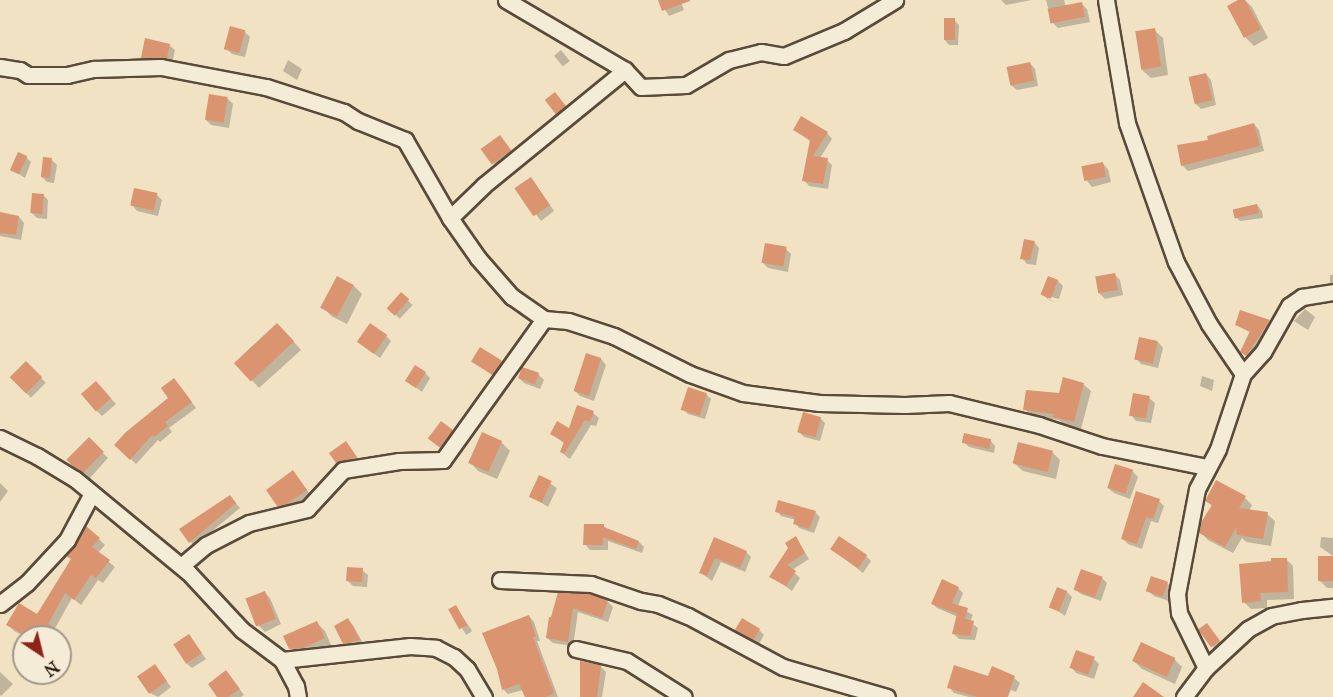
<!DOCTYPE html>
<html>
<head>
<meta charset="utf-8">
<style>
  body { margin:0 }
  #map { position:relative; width:1333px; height:697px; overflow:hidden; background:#f0e2c3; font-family:"IM FELL Great Primer",serif }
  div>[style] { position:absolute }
  .shadow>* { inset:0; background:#0003; transform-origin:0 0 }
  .building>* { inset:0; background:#da9570; transform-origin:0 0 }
  .roads { filter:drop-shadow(2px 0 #594a3a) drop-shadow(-2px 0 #594a3a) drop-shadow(0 2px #594a3a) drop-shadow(0 -2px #594a3a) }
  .minor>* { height:15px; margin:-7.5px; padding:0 7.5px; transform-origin:7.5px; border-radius:7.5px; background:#f5ecd8 }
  span { translate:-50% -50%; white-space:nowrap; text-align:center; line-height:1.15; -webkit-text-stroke:5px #f5ecd8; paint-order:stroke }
  .north { position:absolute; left:12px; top:625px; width:60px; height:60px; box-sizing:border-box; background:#f5ecd8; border:2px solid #a39787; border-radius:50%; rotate:145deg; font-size:16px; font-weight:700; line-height:24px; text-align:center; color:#27180d }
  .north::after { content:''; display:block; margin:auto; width:21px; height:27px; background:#8f2418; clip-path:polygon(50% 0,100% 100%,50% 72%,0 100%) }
</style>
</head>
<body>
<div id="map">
  <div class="shadow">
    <i style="clip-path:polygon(659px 0,680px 0,684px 10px,669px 16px)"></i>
    <i style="clip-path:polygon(1001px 0,1032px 0,1006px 5px)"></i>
    <i style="clip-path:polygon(1046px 0,1064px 0,1066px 7px,1082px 4px,1087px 9px,1090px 22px,1058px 28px,1052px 22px)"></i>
    <i style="clip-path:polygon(1241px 0,1245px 0,1252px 7px,1268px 38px,1254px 46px,1246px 38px,1229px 6px)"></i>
    <i style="clip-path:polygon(954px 20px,959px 25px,958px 45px,949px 45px,944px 39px)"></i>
    <i style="clip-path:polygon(1154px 30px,1163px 38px,1168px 75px,1151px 78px,1142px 70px)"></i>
    <i style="clip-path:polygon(244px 31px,250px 37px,245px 57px,232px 54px,226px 48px)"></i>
    <i style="clip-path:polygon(169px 45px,175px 50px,172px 63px,148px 63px,142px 57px)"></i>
    <i style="left:561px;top:50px;width:14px;height:9px;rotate:51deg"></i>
    <i style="clip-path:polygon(288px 60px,302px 69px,297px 80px,283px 71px)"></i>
    <i style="clip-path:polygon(1030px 63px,1035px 69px,1038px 86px,1017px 90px,1011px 85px)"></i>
    <i style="clip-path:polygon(1206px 74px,1211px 80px,1216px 105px,1201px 109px,1195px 103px)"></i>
    <i style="clip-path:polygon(228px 99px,233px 104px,229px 128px,211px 125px,206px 120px)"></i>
    <i style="clip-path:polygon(560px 100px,570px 112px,562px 118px,557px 113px)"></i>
    <i style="clip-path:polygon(1254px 124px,1259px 130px,1264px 151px,1188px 171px,1183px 166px,1179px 146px,1210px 141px)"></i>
    <i style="clip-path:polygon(795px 130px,827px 133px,832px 139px,820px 158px,827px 160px,832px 165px,828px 189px,809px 186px,804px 180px,811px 142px)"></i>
    <i style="clip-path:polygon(505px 142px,515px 156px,499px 170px,483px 149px)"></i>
    <i style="clip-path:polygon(26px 157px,31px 162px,25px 178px,13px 170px)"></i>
    <i style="clip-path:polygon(52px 160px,57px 165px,54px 183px,47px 182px,41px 176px)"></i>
    <i style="clip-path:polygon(1103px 164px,1108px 169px,1111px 182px,1092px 187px,1087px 181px)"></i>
    <i style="clip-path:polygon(536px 185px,554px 211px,541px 221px,517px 189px)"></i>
    <i style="clip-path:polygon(156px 194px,162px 200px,158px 216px,137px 211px,132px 205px)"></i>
    <i style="clip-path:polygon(43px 195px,48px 200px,47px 219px,37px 218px,32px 213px)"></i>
    <i style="clip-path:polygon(1257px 205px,1262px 211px,1263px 218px,1240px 221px,1235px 216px)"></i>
    <i style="clip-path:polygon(0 214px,19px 217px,24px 223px,21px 240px,0 236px)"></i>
    <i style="clip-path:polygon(1034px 242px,1039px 248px,1036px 265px,1027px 264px,1022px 258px)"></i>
    <i style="clip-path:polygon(786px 249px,791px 254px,788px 272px,768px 268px,763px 263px)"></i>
    <i style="clip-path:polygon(1114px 274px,1120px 280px,1123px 295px,1105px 299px,1099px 293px)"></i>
    <i style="clip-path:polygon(1330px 275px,1333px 275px,1333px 285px,1330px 282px)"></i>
    <i style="clip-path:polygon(338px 278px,354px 286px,362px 294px,347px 324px,331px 316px,323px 307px)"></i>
    <i style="clip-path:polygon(1058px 281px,1063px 286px,1059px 299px,1048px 296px,1048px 299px,1057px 303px,1049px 300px,1043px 295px)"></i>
    <i style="left:401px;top:294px;width:16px;height:19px;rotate:43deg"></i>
    <i style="clip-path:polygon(1305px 309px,1315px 317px,1308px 330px,1294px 321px)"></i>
    <i style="clip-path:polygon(1269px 322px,1273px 326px,1251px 360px,1242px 351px,1251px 333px,1236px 325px)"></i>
    <i style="clip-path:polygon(286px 333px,301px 350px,259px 388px,236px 363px)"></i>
    <i style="clip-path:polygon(386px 336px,391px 341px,380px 358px,365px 347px)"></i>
    <i style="clip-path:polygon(1140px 338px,1158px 342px,1163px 348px,1158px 368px,1141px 364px,1136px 358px)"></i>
    <i style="clip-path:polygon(587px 355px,601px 359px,606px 365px,594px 401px,580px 396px,575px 391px)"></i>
    <i style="clip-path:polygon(472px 361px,501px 362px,506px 367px,498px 379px)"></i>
    <i style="left:26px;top:363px;width:28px;height:21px;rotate:45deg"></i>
    <i style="clip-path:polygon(425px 373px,430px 378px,422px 392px,407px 381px)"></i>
    <i style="clip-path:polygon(538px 374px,544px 380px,540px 389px,524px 383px,519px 378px)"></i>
    <i style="clip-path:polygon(1202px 376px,1214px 380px,1212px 391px,1200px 386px)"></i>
    <i style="clip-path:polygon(1083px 384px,1091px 391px,1081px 429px,1063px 424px,1059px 420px,1032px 417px,1025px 409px)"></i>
    <i style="clip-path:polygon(179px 385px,196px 408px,169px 428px,172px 432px,160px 442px,158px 440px,136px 464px,116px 445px,170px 398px)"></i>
    <i style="clip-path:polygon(101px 388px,116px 404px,102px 416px,97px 411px)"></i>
    <i style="clip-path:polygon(706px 394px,711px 399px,705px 419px,688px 414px,683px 409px)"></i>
    <i style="clip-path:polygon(1149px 398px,1155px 403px,1151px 423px,1136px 421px,1131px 415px)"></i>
    <i style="clip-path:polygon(593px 413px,599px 418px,596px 426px,591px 425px,570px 459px,567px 457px,562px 452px,565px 444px,551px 433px,570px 430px)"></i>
    <i style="clip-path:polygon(820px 418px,825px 423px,820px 441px,804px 437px,799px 432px)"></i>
    <i style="clip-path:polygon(452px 431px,457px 436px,446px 451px,436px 444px)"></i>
    <i style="clip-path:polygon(89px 439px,108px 458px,90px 478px,74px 465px)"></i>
    <i style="clip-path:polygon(990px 440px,995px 446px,994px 453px,969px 447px,964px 442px)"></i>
    <i style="clip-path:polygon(501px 442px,510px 451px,497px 479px,478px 471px,470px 462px)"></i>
    <i style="clip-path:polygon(346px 443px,361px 463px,343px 468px,337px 462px)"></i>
    <i style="clip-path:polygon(1052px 452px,1060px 460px,1056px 479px,1023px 471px,1014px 463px)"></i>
    <i style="clip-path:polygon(1132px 471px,1138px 477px,1130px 499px,1114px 493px,1108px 488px)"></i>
    <i style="clip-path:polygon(293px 472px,314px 499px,287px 514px,278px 505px)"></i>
    <i style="clip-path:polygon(540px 477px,557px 488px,548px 507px,531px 496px)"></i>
    <i style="clip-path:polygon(0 483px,8px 491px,0 502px)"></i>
    <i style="clip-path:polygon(1245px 498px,1252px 505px,1249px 511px,1267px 514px,1275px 521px,1271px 546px,1246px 542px,1242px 538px,1233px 553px,1208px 540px,1200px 532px,1213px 507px,1207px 501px)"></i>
    <i style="clip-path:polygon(234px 501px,240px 508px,194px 546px,181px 530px,203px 513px,205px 515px)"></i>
    <i style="clip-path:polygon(1159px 501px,1164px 506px,1158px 523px,1151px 521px,1142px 549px,1128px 544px,1123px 539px)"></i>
    <i style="clip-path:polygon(777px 511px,815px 512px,820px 517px,814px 533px,799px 528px,795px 523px,796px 520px,781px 516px)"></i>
    <i style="clip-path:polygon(603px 526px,608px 530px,639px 542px,644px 547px,642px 553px,608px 541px,608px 550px,590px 550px,585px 544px)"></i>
    <i style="clip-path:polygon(1321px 537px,1333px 538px,1333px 556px,1320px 547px)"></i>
    <i style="clip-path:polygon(796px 538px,809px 559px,792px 570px,800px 578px,792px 591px,771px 576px)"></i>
    <i style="clip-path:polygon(99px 539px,105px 545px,98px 553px,115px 567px,103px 583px,98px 580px,81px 605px,72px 598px,54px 630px,59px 637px,25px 637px,14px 631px,8px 624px,37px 616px,72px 559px)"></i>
    <i style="clip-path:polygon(715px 539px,746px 552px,751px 557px,745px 572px,721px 562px,712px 581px,701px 573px)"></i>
    <i style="clip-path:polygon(832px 549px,866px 556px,871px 561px,863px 573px)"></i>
    <i style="clip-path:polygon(1333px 558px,1333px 588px,1327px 588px,1318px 579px)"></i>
    <i style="clip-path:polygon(1286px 559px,1293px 566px,1294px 599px,1267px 600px,1267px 608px,1251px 609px,1244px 602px)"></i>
    <i style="clip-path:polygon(362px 570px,368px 575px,367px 587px,353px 586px,348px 581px)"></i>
    <i style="clip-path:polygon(1102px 578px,1107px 583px,1101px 601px,1081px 594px,1075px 589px)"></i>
    <i style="clip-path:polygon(1152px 578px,1168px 584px,1173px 589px,1169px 601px,1154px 596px,1148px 590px)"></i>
    <i style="clip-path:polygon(958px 588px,963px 593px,958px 606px,973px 615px,970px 622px,978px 628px,975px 640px,959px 639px,954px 634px,958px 617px,937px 608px,932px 603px)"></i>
    <i style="clip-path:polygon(1067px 592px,1072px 597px,1065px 616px,1052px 607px)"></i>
    <i style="clip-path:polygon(265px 593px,270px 598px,281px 624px,265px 632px,259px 626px)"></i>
    <i style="clip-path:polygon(589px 595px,608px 602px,613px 607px,608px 622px,578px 612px,573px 646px,553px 643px,547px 638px,550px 619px)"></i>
    <i style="left:456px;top:607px;width:29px;height:7px;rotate:56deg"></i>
    <i style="clip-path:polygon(529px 616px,534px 622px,540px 641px,537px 641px,558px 697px,527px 697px,523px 690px,508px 694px,503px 689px)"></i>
    <i style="clip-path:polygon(348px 620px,353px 625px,364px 645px,350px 648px,344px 643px)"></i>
    <i style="clip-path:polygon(317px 623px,325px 631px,332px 647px,312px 656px,299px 657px,291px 649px)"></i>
    <i style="clip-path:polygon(1207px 625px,1224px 647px,1218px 652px,1213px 647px)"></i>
    <i style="clip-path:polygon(737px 630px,759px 630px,764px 635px,759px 644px)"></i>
    <i style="clip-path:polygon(189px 636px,206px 659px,192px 668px,186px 663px)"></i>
    <i style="clip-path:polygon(1094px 659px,1099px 664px,1094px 679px,1076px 673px,1071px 667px)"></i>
    <i style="clip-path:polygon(1174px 659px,1182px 667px,1175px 684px,1142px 669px,1134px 661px)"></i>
    <i style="clip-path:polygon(155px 666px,171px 687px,158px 697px,150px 693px,139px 678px)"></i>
    <i style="clip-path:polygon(600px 666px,606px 672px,602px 697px,581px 697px)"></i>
    <i style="clip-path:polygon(993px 668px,1014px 678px,1020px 683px,1016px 692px,1011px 690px,1008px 697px,969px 697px,954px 693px,949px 687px,989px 678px)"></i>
    <i style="clip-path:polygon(0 672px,13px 684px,1px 696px,0 695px)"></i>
    <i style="clip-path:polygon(231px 678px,244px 695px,241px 697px,219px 697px)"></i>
  </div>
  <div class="building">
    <i style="clip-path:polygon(658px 0,690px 0,690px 1px,662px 11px)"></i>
    <i style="clip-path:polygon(1238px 0,1245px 0,1261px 29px,1244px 38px,1227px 6px)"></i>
    <i style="left:1082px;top:2px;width:15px;height:35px;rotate:79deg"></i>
    <i style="left:944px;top:18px;width:11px;height:22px"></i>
    <i style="left:230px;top:26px;width:16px;height:24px;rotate:15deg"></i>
    <i style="left:1155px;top:28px;width:39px;height:20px;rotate:81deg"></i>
    <i style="clip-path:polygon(145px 38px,170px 44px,167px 58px,141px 58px)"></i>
    <i style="left:1030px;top:62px;width:19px;height:24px;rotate:78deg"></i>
    <i style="left:1206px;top:73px;width:28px;height:18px;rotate:77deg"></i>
    <i style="left:555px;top:92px;width:18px;height:13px;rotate:52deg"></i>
    <i style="left:209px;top:94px;width:19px;height:26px;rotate:9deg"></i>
    <i style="clip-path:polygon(801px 116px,828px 132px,813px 156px,828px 158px,823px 184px,802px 181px,810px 140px,793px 130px)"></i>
    <i style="clip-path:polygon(1254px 123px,1260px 146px,1181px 166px,1177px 145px,1208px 140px,1207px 136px)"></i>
    <i style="left:500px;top:135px;width:19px;height:24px;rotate:54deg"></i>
    <i style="left:18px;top:152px;width:10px;height:20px;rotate:24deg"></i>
    <i style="left:43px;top:157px;width:9px;height:20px;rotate:6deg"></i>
    <i style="left:1103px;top:162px;width:15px;height:22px;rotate:79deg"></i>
    <i style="left:531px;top:177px;width:34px;height:20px;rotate:56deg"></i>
    <i style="left:134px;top:188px;width:24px;height:18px;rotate:12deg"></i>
    <i style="left:32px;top:193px;width:12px;height:20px;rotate:5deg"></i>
    <i style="left:1257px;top:204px;width:9px;height:25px;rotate:77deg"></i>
    <i style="clip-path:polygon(0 212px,19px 216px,16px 235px,0 233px)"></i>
    <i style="clip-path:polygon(1024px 239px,1035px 241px,1030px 260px,1020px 259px)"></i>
    <i style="left:765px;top:243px;width:22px;height:20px;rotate:10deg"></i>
    <i style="left:1115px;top:273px;width:17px;height:20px;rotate:80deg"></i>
    <i style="left:337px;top:276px;width:19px;height:36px;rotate:28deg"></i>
    <i style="left:1048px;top:276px;width:11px;height:20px;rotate:22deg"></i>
    <i style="left:401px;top:292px;width:11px;height:22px;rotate:41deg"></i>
    <i style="clip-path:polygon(1240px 310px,1270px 320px,1246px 356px,1240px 352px,1250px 331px,1235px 325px)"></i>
    <i style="left:277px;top:323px;width:25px;height:59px;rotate:47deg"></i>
    <i style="left:370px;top:323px;width:21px;height:23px;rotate:35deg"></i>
    <i style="left:1139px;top:337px;width:19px;height:23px;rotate:12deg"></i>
    <i style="left:480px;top:347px;width:26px;height:17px;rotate:32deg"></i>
    <i style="left:586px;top:353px;width:16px;height:40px;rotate:18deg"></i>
    <i style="left:26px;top:361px;width:23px;height:23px;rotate:45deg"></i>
    <i style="left:415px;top:365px;width:13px;height:19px;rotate:32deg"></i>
    <i style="left:522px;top:367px;width:18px;height:12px;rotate:19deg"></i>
    <i style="clip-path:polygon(1063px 377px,1084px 383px,1074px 422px,1053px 417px,1054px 414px,1023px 410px,1026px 390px,1059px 393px)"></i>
    <i style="clip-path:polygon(174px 378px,192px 402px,165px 422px,168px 426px,154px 437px,152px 435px,130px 460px,114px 445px,126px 432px,168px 398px,161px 388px)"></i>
    <i style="left:96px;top:381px;width:23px;height:20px;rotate:49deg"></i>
    <i style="left:688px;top:387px;width:20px;height:24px;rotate:18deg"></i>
    <i style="left:1133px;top:393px;width:17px;height:23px;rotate:10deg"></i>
    <i style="clip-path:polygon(577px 405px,594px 411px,590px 422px,585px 420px,564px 454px,560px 452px,564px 442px,550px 434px,557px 421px,569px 428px)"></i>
    <i style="left:803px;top:412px;width:19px;height:21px;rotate:16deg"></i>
    <i style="left:441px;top:421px;width:15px;height:22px;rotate:37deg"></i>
    <i style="left:482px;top:432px;width:22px;height:34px;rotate:24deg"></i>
    <i style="left:964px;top:433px;width:28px;height:10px;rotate:13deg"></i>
    <i style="left:89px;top:437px;width:21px;height:32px;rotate:45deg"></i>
    <i style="clip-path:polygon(346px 441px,357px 457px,336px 463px,329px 453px)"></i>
    <i style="left:1018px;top:442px;width:36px;height:22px;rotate:14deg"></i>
    <i style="left:1115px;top:464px;width:19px;height:25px;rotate:18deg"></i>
    <i style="clip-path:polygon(293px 470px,307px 490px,287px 504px,277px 506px,266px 490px)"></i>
    <i style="left:539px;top:475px;width:14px;height:24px;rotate:25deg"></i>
    <i style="clip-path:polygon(1216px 480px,1246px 496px,1239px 508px,1268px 512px,1263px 539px,1237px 535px,1236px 528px,1225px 547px,1199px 533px,1200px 524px,1212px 505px,1205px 501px)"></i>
    <i style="clip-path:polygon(1136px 491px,1160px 499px,1153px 519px,1146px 517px,1137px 544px,1121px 539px)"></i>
    <i style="clip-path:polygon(230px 495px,236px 503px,189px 543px,179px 529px)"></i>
    <i style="clip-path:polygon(778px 500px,816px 511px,809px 529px,793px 524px,795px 517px,775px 512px)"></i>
    <i style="clip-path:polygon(584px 524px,604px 524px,604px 527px,639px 541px,636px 549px,603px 537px,603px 545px,583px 545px)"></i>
    <i style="clip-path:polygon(86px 526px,100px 538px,92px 547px,110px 560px,96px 578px,91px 575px,74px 600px,65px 593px,48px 624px,55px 629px,49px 637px,28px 637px,6px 625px,19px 603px,37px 614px,71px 559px,66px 556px)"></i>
    <i style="clip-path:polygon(796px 536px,805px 553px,787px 565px,796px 571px,786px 586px,769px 577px,788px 548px,785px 543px)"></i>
    <i style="left:839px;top:536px;width:34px;height:16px;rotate:34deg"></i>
    <i style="clip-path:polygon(714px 537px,747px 551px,740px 568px,715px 558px,707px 576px,699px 573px)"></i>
    <i style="left:1333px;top:556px;width:25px;height:15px;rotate:90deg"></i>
    <i style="clip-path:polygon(1271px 558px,1287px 558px,1288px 592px,1260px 593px,1261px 601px,1242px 603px,1239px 564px,1271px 561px)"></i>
    <i style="left:347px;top:567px;width:16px;height:14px;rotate:4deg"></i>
    <i style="left:1081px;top:569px;width:23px;height:22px;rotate:20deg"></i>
    <i style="left:1151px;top:576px;width:18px;height:16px;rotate:19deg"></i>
    <i style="clip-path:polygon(942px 579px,959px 587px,952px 603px,968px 608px,965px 619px,974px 621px,970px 636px,952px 634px,957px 614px,931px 604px)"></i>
    <i style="left:1057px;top:587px;width:11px;height:22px;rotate:22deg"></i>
    <i style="left:265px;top:591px;width:30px;height:21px;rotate:69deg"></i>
    <i style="clip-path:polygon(558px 592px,589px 594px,608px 600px,602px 618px,573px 608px,568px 642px,546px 638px,549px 617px,551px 617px)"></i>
    <i style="left:456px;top:605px;width:23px;height:9px;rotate:61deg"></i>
    <i style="clip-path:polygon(529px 615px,536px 637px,533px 637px,554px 693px,546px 697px,525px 697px,519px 684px,502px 690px,497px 669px,482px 633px)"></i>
    <i style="clip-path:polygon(348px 618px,360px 640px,343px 644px,334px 626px)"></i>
    <i style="left:742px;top:618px;width:21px;height:14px;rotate:31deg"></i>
    <i style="clip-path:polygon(317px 621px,325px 638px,303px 648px,289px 649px,283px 636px)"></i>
    <i style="left:1207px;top:623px;width:22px;height:11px;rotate:54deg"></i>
    <i style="left:189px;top:634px;width:23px;height:19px;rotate:56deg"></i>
    <i style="left:1141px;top:642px;width:38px;height:21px;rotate:25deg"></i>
    <i style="left:1076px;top:650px;width:20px;height:19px;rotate:20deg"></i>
    <i style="clip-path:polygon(580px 661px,601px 665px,597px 697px,580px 697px)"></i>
    <i style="left:155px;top:664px;width:21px;height:22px;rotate:55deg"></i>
    <i style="clip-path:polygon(954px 665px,988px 676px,992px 666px,1015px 676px,1007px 697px,978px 697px,947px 688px)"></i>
    <i style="clip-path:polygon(226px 670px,240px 689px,228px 697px,217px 697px,208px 684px)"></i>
    <i style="clip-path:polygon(1143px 682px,1164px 697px,1133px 697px)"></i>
  </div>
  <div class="roads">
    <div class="minor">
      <i style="left:506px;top:0;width:138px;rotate:30.5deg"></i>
      <i style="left:625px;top:70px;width:23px;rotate:47deg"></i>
      <i style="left:641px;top:87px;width:45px;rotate:-2.5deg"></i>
      <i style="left:686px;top:85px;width:50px;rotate:-30.2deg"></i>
      <i style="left:729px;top:60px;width:33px;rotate:-14deg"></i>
      <i style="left:761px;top:52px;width:23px;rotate:10deg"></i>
      <i style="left:784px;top:56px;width:65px;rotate:-22.6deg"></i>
      <i style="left:844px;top:31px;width:60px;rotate:-31.3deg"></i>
      <i style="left:1106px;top:0;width:125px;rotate:80.3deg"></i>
      <i style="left:1127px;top:123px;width:147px;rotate:70.6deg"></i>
      <i style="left:1176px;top:262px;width:70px;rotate:62deg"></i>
      <i style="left:1209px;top:324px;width:60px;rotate:55.8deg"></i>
      <i style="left:0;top:67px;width:20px;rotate:9deg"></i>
      <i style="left:20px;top:70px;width:9px;rotate:32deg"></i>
      <i style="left:28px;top:75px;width:39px"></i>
      <i style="left:67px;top:75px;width:28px;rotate:-13deg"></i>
      <i style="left:94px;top:69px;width:67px;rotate:-1.7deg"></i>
      <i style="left:161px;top:67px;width:107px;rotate:10.8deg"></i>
      <i style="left:266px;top:87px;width:82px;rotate:17.8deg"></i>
      <i style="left:344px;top:112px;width:17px;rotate:33deg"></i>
      <i style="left:358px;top:121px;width:51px;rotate:22deg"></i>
      <i style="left:405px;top:140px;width:90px;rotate:60deg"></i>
      <i style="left:544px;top:319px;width:24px;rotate:5deg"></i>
      <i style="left:568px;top:321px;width:48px;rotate:18.1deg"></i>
      <i style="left:614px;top:336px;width:85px;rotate:26.6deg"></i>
      <i style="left:690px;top:374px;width:56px;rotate:19.7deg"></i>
      <i style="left:743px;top:393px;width:77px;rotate:7.5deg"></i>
      <i style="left:819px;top:403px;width:86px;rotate:1.3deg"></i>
      <i style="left:905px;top:405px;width:44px;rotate:-2.6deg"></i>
      <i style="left:949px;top:403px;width:93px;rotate:13.7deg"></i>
      <i style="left:1039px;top:425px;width:66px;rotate:18.4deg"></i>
      <i style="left:1102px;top:446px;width:106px;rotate:11.4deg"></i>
      <i style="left:0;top:438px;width:41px;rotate:25.9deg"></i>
      <i style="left:37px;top:456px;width:44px;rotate:31.2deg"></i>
      <i style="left:75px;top:479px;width:146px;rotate:39.5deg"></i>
      <i style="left:188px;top:572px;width:79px;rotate:47deg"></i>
      <i style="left:242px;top:630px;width:50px;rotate:36.9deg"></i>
      <i style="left:282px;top:660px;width:30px;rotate:62deg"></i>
      <i style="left:296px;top:686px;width:11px;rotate:80deg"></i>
      <i style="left:181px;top:566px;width:33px;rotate:-40deg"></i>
      <i style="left:206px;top:545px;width:48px;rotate:-27.1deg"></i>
      <i style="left:249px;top:523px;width:60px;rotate:-13.6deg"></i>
      <i style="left:307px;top:509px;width:53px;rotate:-47.3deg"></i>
      <i style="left:343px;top:470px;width:57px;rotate:-9.1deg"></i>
      <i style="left:399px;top:461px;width:44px;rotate:-1.3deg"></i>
      <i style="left:443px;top:460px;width:173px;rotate:-54.4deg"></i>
      <i style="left:544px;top:319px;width:39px;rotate:-145deg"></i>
      <i style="left:512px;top:297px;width:52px;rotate:-131.1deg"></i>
      <i style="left:478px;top:258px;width:49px;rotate:-125deg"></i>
      <i style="left:450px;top:218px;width:47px;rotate:-44.1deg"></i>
      <i style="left:484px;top:185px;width:182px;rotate:-39.2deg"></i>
      <i style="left:500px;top:580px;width:91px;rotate:2.5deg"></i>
      <i style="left:591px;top:584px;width:53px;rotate:18.8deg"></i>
      <i style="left:641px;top:601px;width:17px;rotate:10deg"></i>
      <i style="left:658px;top:604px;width:32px;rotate:22deg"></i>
      <i style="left:688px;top:616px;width:108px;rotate:28.2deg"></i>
      <i style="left:783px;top:667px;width:108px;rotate:16.1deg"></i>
      <i style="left:0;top:604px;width:34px;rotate:-38deg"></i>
      <i style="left:27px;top:583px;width:59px;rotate:-47.1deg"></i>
      <i style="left:67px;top:540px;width:51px;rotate:-61.9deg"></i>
      <i style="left:576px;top:649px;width:52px;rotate:13.2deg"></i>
      <i style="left:627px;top:661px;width:67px;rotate:32.3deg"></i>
      <i style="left:282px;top:660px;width:129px;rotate:-6.2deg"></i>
      <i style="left:410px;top:646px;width:26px;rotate:4deg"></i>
      <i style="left:436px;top:648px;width:20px;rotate:27deg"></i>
      <i style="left:454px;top:657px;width:18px;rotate:43deg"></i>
      <i style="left:467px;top:669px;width:33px;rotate:59deg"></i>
      <i style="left:1206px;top:668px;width:61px;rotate:-116.1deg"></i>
      <i style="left:1179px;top:613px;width:19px;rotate:-96deg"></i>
      <i style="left:1177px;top:594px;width:107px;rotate:-79.2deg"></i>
      <i style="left:1197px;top:489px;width:45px;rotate:-62.3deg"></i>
      <i style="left:1218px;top:449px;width:79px;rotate:-71.6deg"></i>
      <i style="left:1243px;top:374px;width:30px;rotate:-48deg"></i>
      <i style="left:1263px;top:352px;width:53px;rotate:-60.5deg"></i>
      <i style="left:1289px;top:306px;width:16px;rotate:-35deg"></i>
      <i style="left:1302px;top:297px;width:31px;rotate:-9deg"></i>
      <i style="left:1184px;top:697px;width:36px;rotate:-53deg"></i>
      <i style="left:1206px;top:668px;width:57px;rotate:-42.9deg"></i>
      <i style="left:1248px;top:629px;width:26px;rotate:-29deg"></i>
      <i style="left:1271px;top:616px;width:32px;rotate:-11deg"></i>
      <i style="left:1302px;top:610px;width:31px;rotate:-6deg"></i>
    </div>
  </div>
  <div class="north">N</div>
</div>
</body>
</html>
